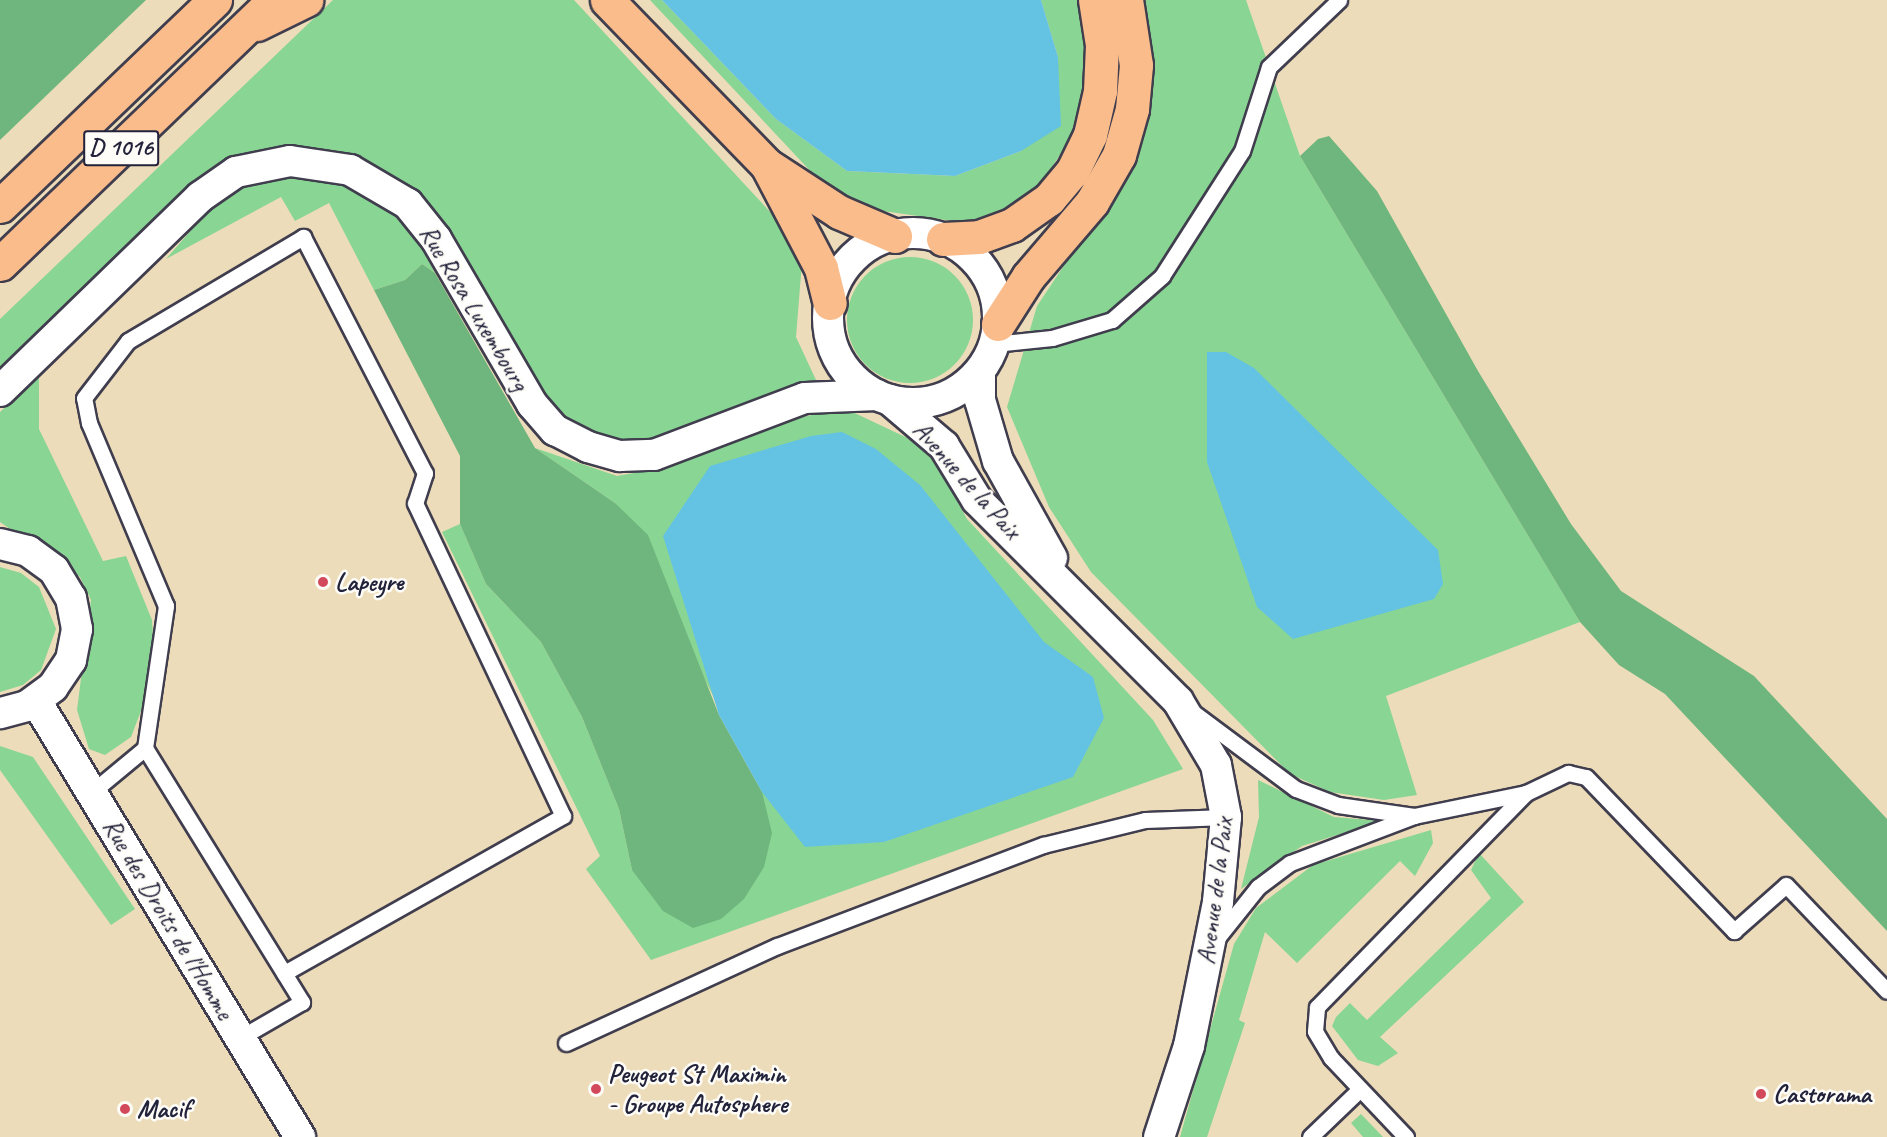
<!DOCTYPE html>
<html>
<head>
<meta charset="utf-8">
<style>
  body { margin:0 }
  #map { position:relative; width:1887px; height:1137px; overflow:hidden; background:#eddcb9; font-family:Caveat,sans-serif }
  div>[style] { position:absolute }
  .green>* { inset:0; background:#89d593 }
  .round { border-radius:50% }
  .forest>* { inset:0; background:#6eb67d }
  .water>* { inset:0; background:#64c3e2 }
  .roads { filter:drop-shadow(2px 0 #403e4e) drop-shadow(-2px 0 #403e4e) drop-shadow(0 2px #403e4e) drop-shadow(0 -2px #403e4e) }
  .lane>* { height:15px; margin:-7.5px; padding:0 7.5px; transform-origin:7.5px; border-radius:7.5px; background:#fff }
  .street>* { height:30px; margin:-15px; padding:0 15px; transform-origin:15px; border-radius:15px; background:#fff }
  .street>.ring { margin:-15px; padding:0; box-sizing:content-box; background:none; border:30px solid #fff; border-radius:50% }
  .highway>* { height:33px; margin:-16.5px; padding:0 16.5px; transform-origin:16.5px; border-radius:16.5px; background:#fabc8b }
  .dots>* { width:16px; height:16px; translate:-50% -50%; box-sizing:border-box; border:3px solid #fdfcf7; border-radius:50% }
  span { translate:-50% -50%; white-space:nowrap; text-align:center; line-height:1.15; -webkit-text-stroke:5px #fdfcf7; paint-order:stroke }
  .shield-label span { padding:2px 4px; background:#fdfcf7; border:2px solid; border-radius:4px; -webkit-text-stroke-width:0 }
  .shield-label { font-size:24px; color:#22223b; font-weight:700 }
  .street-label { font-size:26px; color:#22223b }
  .poi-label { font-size:26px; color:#22223b; font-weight:700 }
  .left { translate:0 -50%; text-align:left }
</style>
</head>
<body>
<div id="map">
  <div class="green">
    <i style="clip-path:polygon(333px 0,574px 0,785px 228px,802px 262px,796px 337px,816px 380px,646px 443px,598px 435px,569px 419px,541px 391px,439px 219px,393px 177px,356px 158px,306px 146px,258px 152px,215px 174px,0 377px,0 319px)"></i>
    <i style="clip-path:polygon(650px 0,662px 0,776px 119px,847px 171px,955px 176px,1021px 151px,1058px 57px,1041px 0,1078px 0,1087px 45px,1088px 85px,1081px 121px,1032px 199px,996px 218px,967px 223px,862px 208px,816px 177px)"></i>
    <i style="clip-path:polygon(1139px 0,1246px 0,1300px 156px,1580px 622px,1386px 696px,1417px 795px,1384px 800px,1330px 792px,1290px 774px,1091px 572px,1049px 507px,1007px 407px,1037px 306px,1125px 174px)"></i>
    <i style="clip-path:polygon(278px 175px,320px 177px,372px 194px,417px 237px,435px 273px,422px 264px,405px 280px,374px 290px,329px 203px,295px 221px,281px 197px,166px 259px,206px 213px,242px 184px)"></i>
    <i class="round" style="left:847px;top:257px;width:126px;height:126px"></i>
    <i style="clip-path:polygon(39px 376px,39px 429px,103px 561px,126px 556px,152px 620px,155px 667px,141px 711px,131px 737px,105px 755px,89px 749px,77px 710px,91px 600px,80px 577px,0 522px,0 412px)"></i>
    <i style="clip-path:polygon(844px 408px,916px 442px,938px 466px,967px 519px,1153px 720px,1183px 769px,651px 960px,586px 869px,600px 856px,442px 532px,460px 524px,486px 584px,541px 642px,582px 717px,619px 809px,632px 870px,762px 792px,615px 503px,535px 448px,617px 476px,672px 466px,798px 418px)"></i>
    <i style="clip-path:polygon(0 567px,21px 573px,39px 587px,56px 629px,41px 670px,23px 685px,0 692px)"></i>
    <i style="clip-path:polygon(0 746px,33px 757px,135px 909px,111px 925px,0 770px)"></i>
    <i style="clip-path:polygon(1258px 780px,1334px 817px,1382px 821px,1302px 846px,1241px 889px,1259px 817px)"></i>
    <i style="clip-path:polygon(1431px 830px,1433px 843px,1415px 876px,1400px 861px,1297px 963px,1265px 932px,1239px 1020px,1245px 1023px,1207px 1137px,1180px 1137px,1234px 944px,1256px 908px,1313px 865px)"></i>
    <i style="clip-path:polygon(1479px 853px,1524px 902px,1380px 1037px,1398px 1053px,1378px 1066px,1358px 1060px,1332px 1026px,1336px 1017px,1350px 1003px,1367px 1020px,1491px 898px,1471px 870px)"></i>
    <i style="clip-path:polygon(1361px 1114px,1383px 1137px,1363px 1137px,1351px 1123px)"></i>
  </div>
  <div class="forest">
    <i style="clip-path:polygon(0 0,146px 0,0 140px)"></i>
    <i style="clip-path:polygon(1329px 136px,1377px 191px,1478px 371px,1571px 524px,1621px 591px,1754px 676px,1887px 819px,1887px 931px,1665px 694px,1619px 665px,1580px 622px,1300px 156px,1318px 139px)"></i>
    <i style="clip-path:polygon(422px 264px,435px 273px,535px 448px,615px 503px,648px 535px,719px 715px,762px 792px,772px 833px,764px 867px,744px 899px,721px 919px,693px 928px,663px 911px,632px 870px,619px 809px,582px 717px,541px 642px,486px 584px,460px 524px,460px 456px,374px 290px,405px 280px)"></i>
  </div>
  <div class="water">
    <i style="clip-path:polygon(662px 0,1041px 0,1058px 57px,1061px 126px,1021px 151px,955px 176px,847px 171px,776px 119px)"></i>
    <i style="clip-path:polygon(1207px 352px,1226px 352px,1254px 368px,1438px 550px,1443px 584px,1434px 599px,1293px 639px,1257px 607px,1207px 462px)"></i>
    <i style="clip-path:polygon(842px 432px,876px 449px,920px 485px,1044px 642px,1093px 677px,1104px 718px,1073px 777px,884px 842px,805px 847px,762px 792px,719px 715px,663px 536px,710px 466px,811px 436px)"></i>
  </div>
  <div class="roads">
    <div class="lane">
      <i style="left:994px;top:344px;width:58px;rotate:-5.9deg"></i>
      <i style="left:1052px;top:338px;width:63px;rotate:-16.7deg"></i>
      <i style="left:1112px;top:320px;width:67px;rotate:-41.3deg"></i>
      <i style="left:1162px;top:276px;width:148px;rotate:-57.4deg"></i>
      <i style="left:1242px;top:151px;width:88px;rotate:-72.2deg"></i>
      <i style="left:1269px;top:67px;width:97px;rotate:-43.7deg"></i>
      <i style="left:1194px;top:713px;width:127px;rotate:36.7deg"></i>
      <i style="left:1296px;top:789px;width:45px;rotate:20.9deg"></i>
      <i style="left:1338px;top:805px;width:77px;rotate:8.2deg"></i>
      <i style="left:1414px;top:816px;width:133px;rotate:159.2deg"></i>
      <i style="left:1290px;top:863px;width:40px;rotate:143deg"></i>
      <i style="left:1258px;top:887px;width:64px;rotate:128.7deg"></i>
      <i style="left:145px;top:748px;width:144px;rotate:-81.6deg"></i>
      <i style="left:166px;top:606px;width:199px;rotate:-112.8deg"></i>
      <i style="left:89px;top:423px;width:25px;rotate:-101deg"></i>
      <i style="left:84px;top:398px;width:72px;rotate:-52.3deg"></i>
      <i style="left:128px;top:341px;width:204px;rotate:-30.7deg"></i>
      <i style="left:303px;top:237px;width:266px;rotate:62.7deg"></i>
      <i style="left:425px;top:473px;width:32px;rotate:108deg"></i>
      <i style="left:415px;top:503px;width:346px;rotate:64.7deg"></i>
      <i style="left:563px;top:816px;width:320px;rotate:150.6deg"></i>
      <i style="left:92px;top:792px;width:69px;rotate:-39.7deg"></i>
      <i style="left:145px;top:748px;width:299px;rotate:58.3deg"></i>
      <i style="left:302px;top:1002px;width:72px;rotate:149.9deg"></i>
      <i style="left:1414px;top:816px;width:114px;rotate:-11.6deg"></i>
      <i style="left:566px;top:1043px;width:232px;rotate:-24.7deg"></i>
      <i style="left:777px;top:946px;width:285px;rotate:-20.8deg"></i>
      <i style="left:1043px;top:845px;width:105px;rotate:-13.8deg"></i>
      <i style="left:1145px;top:820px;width:81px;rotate:-2.1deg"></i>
      <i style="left:1310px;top:1137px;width:69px;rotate:-43.8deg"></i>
      <i style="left:1406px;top:1137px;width:109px;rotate:-133.5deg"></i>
      <i style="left:1331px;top:1058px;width:31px;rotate:-121deg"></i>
      <i style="left:1315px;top:1031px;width:24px;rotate:-85deg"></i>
      <i style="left:1317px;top:1007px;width:299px;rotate:-45.7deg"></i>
      <i style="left:1526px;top:793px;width:47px;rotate:-25.5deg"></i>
      <i style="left:1568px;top:773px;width:18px;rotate:13deg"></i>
      <i style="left:1586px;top:777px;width:214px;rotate:46.1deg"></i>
      <i style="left:1734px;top:931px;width:69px;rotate:-41.5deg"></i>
      <i style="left:1786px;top:885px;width:146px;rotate:46.4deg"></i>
    </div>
    <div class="street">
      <i class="ring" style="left:828px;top:233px;width:140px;height:140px"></i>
      <i style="left:980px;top:371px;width:29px;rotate:90deg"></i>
      <i style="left:980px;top:400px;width:64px;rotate:73.6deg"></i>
      <i style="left:998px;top:461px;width:111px;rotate:60.9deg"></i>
      <i style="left:0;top:391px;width:279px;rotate:-44.1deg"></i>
      <i style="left:200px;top:197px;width:44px;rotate:-34.8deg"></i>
      <i style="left:236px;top:172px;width:55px;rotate:-11.5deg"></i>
      <i style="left:290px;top:161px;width:61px;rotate:8.5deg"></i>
      <i style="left:350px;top:170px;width:67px;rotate:30.4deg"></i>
      <i style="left:408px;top:204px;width:45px;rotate:51.3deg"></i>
      <i style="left:436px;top:239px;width:191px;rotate:59.8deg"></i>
      <i style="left:532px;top:404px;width:35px;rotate:49deg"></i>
      <i style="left:555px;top:430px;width:37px;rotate:27deg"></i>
      <i style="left:588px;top:447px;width:33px;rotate:16deg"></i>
      <i style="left:620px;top:456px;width:34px;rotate:-2deg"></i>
      <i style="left:654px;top:455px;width:161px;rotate:-20.7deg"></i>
      <i style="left:805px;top:398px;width:72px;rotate:-2.4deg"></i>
      <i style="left:890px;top:400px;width:71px;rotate:40.4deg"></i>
      <i style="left:944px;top:446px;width:63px;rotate:58.6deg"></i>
      <i style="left:977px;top:500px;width:284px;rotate:45deg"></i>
      <i style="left:1178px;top:701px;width:74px;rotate:59.3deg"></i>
      <i style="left:1216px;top:765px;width:53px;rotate:79.1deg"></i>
      <i style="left:1226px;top:817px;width:85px;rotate:95.4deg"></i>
      <i style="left:1218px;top:902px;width:147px;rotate:101.4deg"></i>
      <i style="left:1189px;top:1046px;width:96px;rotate:108.2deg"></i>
      <i style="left:0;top:544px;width:29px;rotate:14deg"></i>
      <i style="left:28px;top:551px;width:32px;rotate:36deg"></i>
      <i style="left:54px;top:570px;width:33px;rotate:59deg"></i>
      <i style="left:71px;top:598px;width:32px;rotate:79deg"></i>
      <i style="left:77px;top:629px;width:32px;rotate:101deg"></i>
      <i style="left:71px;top:660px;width:32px;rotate:124deg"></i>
      <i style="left:53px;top:687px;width:32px;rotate:144deg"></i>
      <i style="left:27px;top:706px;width:28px;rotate:165deg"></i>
      <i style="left:36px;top:701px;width:510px;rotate:58.8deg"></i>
    </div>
    <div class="highway">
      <i style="left:607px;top:0;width:230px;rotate:45.9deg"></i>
      <i style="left:767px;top:165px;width:86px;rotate:33.1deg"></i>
      <i style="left:839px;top:212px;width:61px;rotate:23.2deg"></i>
      <i style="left:257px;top:24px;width:55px;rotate:-26.1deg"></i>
      <i style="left:768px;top:167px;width:114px;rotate:62.3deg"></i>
      <i style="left:821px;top:268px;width:36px;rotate:76deg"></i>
      <i style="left:0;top:206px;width:298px;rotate:-43.8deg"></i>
      <i style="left:943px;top:239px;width:36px;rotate:-3deg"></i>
      <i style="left:979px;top:237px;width:35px;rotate:-20deg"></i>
      <i style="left:1012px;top:225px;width:45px;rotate:-35.1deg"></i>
      <i style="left:1049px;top:199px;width:35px;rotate:-50deg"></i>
      <i style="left:1072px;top:172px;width:41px;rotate:-64.1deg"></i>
      <i style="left:1090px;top:135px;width:45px;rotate:-77.2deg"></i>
      <i style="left:1100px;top:91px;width:46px;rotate:-87.5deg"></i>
      <i style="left:1102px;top:45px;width:46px;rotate:-98.8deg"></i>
      <i style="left:0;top:264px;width:380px;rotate:-43.9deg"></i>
      <i style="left:998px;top:324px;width:56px;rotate:-57.4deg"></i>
      <i style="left:1028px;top:277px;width:99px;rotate:-49.5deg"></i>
      <i style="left:1092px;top:202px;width:54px;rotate:-60.1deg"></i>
      <i style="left:1119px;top:155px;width:48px;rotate:-74.2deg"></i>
      <i style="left:1132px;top:109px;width:44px;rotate:-84.8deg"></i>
      <i style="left:1136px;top:65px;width:66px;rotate:-98.7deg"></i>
    </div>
  </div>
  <div class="dots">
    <i style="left:323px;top:582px;background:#d1495b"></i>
    <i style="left:596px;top:1089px;background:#d1495b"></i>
    <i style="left:1761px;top:1094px;background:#d1495b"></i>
    <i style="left:125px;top:1109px;background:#d1495b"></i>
  </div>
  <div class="shield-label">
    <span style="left:121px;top:148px">D 1016</span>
  </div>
  <div class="street-label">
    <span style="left:474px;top:308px;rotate:59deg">Rue Rosa Luxembourg</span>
    <span style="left:967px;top:480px;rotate:48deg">Avenue de la Paix</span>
    <span style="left:1215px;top:891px;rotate:-83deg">Avenue de la Paix</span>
    <span style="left:168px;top:919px;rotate:59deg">Rue des Droits de l'Homme</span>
  </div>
  <div class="poi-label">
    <span class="left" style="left:335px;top:582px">Lapeyre</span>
    <span class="left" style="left:608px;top:1089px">Peugeot St Maximin<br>- Groupe Autosphere</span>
    <span class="left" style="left:1773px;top:1094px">Castorama</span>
    <span class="left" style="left:137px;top:1109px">Macif</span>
  </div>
</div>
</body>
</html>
